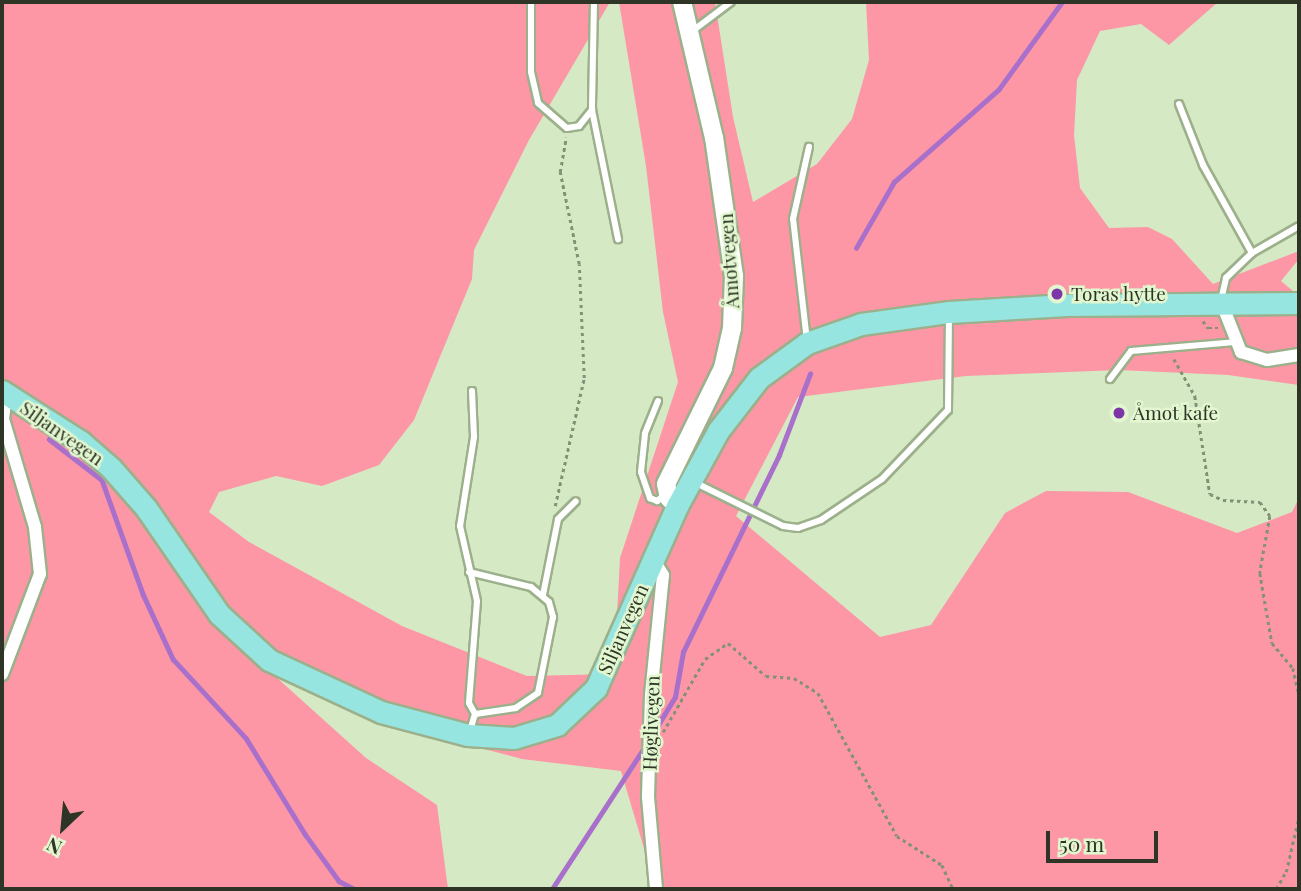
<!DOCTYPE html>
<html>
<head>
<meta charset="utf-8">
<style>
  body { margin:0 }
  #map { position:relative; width:1301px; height:891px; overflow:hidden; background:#d5e9c4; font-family:"Playfair Display",serif }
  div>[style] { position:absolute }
  .green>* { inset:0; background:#fd96a5 }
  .stream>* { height:4.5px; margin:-2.25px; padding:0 2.25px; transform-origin:2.25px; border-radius:2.25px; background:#a870cb }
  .path>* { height:2.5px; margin-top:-1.25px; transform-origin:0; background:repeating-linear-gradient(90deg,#839177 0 3.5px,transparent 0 7px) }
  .roads { filter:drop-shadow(2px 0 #9cb08b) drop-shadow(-2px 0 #9cb08b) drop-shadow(0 2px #9cb08b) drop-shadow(0 -2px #9cb08b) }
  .lane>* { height:6px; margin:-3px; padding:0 3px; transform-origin:3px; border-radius:3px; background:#fff }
  .street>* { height:12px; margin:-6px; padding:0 6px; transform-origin:6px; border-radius:6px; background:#fff }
  .secondary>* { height:18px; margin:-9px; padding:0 9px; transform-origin:9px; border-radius:9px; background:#fff }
  .primary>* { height:21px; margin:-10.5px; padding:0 10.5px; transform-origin:10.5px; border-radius:10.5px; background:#96e5e1 }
  .dots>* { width:19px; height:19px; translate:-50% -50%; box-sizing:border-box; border:4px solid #e2f7d0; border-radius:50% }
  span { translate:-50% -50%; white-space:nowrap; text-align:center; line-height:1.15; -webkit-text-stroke:5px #e2f7d0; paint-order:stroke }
  .street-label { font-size:19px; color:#2e3527 }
  .poi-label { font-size:19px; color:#2e3527 }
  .left { translate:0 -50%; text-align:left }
  .frame { position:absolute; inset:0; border:4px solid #2e3527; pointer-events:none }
  .north { position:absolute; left:28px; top:793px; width:70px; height:70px; -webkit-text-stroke:5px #e2f7d0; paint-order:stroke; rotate:206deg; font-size:19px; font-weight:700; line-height:28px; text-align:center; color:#2e3527 }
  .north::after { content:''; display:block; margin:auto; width:24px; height:32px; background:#2e3527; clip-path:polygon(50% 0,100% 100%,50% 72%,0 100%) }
  .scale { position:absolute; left:1046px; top:831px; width:112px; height:32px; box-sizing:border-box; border:4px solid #2e3527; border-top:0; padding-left:9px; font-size:21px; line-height:24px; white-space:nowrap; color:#2e3527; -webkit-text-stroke:5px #e2f7d0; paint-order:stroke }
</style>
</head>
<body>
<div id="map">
  <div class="green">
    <i style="clip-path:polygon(2px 2px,610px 2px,529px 140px,474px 250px,472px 279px,414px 420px,379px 465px,322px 486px,276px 476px,219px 492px,209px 512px,249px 542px,402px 626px,527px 676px,614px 674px,620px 558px,678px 382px,663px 312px,646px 166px,619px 2px,715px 2px,733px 117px,753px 202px,817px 164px,852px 119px,869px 60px,866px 2px,1218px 2px,1169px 45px,1141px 24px,1100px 31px,1077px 80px,1074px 135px,1080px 188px,1109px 228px,1148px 227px,1172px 239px,1213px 284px,1299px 251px,1299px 259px,1281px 281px,1299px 296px,1299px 385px,1228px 375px,1119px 370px,966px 376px,798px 397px,736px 516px,880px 637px,931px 625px,1005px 513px,1046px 491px,1128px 492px,1237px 533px,1292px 512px,1299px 498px,1299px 889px,656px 889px,621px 771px,522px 759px,438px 737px,256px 659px,366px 758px,437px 805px,448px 889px,2px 889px)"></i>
  </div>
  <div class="stream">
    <i style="left:856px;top:248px;width:76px;rotate:-60.1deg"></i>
    <i style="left:894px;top:182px;width:140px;rotate:-41.5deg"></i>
    <i style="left:999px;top:89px;width:107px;rotate:-54.1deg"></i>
    <i style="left:49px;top:439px;width:67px;rotate:37.7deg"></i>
    <i style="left:102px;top:480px;width:121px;rotate:70.2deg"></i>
    <i style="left:143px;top:594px;width:72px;rotate:65.2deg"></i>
    <i style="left:173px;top:659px;width:108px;rotate:47.3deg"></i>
    <i style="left:246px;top:738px;width:113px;rotate:58.4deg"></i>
    <i style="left:305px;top:834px;width:58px;rotate:54.1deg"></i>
    <i style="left:339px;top:881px;width:18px;rotate:27deg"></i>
    <i style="left:653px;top:733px;width:42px;rotate:-58.6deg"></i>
    <i style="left:675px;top:697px;width:46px;rotate:-79.9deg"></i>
    <i style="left:683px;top:652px;width:219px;rotate:-64deg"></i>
    <i style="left:779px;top:455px;width:87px;rotate:-69.1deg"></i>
    <i style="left:552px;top:889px;width:174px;rotate:-56.9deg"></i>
  </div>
  <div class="path">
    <i style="left:1203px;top:321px;width:9px;rotate:54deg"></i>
    <i style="left:1208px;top:328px;width:10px"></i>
    <i style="left:1174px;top:359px;width:43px;rotate:60.4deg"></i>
    <i style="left:1195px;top:396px;width:99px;rotate:81.3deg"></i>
    <i style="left:1210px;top:494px;width:14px;rotate:25deg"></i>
    <i style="left:1223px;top:500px;width:37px;rotate:3deg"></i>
    <i style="left:1260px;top:502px;width:17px;rotate:54deg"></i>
    <i style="left:1270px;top:516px;width:58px;rotate:100deg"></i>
    <i style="left:1260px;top:573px;width:71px;rotate:80.3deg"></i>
    <i style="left:1272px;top:643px;width:33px;rotate:50deg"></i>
    <i style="left:1293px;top:668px;width:28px;rotate:77deg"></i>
    <i style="left:555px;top:506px;width:131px;rotate:-77.2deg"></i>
    <i style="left:584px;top:378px;width:114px;rotate:-92.5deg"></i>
    <i style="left:579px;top:264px;width:94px;rotate:-101.7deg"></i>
    <i style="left:560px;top:172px;width:35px;rotate:-80deg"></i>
    <i style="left:663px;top:732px;width:84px;rotate:-60.1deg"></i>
    <i style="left:705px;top:659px;width:28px;rotate:-35deg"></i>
    <i style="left:728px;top:643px;width:50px;rotate:41deg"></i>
    <i style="left:766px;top:676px;width:28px;rotate:4deg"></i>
    <i style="left:794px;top:678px;width:28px;rotate:32deg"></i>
    <i style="left:818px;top:693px;width:163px;rotate:61.1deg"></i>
    <i style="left:897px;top:836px;width:54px;rotate:32.8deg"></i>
    <i style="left:942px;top:865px;width:26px;rotate:65deg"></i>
    <i style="left:1276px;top:889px;width:20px;rotate:-60deg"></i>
    <i style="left:1286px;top:872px;width:57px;rotate:-76.9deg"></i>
  </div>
  <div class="roads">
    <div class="lane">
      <i style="left:531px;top:2px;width:70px;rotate:90deg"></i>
      <i style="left:531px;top:72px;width:32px;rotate:77deg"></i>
      <i style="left:538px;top:103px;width:38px;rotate:41deg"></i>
      <i style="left:567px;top:128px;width:12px;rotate:-9deg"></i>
      <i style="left:579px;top:126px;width:21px;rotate:-51deg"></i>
      <i style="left:594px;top:2px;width:108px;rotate:91.1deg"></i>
      <i style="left:592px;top:110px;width:132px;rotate:78.6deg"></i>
      <i style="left:691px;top:32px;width:50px;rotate:-36.9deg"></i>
      <i style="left:1179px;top:104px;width:66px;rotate:68.5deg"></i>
      <i style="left:1203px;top:165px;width:101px;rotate:60.9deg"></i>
      <i style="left:1221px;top:300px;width:23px;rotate:-77deg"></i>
      <i style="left:1226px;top:278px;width:36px;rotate:-44deg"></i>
      <i style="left:1252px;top:253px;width:54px;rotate:-29.9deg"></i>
      <i style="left:807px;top:341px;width:123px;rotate:-96.5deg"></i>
      <i style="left:793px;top:219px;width:74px;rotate:-77.5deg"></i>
      <i style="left:1110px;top:379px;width:35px;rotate:-53deg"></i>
      <i style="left:1131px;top:351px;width:104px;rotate:-4.9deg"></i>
      <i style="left:472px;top:391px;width:46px;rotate:87.5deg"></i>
      <i style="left:474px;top:437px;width:90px;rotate:98.9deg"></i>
      <i style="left:460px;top:526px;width:77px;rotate:77.2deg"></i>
      <i style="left:477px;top:601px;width:102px;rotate:94.5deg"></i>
      <i style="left:469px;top:703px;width:13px;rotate:61deg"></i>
      <i style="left:658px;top:401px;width:35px;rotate:112deg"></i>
      <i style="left:645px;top:434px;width:38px;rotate:96deg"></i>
      <i style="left:641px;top:472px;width:28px;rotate:71deg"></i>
      <i style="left:650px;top:498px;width:8px;rotate:23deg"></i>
      <i style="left:657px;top:501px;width:10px;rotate:-37deg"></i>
      <i style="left:694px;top:482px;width:99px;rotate:26.3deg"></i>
      <i style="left:783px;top:526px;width:15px;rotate:8deg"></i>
      <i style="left:798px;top:528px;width:24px;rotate:-19deg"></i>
      <i style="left:821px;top:520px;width:73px;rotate:-33.9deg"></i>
      <i style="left:882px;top:479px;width:95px;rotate:-46.3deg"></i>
      <i style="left:948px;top:410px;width:93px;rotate:-89.4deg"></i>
      <i style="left:469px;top:572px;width:64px;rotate:13.6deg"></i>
      <i style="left:531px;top:587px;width:23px;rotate:40deg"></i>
      <i style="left:549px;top:602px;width:16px;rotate:75deg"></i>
      <i style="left:553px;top:617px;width:77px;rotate:101.2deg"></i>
      <i style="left:538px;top:693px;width:27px;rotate:146deg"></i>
      <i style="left:516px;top:708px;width:41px;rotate:171.7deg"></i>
      <i style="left:475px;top:714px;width:17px;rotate:107deg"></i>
      <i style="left:543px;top:595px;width:77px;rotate:-78.8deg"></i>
      <i style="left:558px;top:519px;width:25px;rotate:-45deg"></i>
    </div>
    <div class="street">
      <i style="left:1222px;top:304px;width:52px;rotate:68.4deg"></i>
      <i style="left:1241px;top:352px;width:27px;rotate:17deg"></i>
      <i style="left:1267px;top:360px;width:32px;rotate:-9deg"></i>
      <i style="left:653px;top:559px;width:19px;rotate:58deg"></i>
      <i style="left:663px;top:575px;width:121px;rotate:95.7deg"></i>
      <i style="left:651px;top:695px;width:102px;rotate:91.7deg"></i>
      <i style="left:648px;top:797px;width:92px;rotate:85deg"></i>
      <i style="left:2px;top:674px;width:107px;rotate:-69.2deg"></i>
      <i style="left:40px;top:574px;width:47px;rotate:-96.1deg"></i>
      <i style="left:35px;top:527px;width:113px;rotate:-106.5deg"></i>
      <i style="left:3px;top:419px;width:26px;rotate:-83deg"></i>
    </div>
    <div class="secondary">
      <i style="left:677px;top:506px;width:11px;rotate:-135deg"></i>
      <i style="left:669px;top:498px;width:14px;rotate:-102deg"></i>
      <i style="left:666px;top:484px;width:129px;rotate:-63.8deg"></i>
      <i style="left:723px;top:368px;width:41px;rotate:-77.3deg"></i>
      <i style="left:732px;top:328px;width:52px;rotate:-87.8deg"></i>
      <i style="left:734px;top:276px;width:139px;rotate:-98.2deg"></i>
      <i style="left:714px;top:138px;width:140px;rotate:-103.2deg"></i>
    </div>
    <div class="primary">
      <i style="left:2px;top:391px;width:93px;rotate:32.7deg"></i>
      <i style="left:80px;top:441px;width:41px;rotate:41.1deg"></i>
      <i style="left:111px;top:468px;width:53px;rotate:48.8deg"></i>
      <i style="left:146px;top:508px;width:129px;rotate:55.4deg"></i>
      <i style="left:219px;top:614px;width:68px;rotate:42.6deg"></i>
      <i style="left:269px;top:660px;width:123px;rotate:24.9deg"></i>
      <i style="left:381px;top:712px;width:90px;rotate:14.8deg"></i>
      <i style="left:468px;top:735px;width:46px;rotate:3.7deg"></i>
      <i style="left:514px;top:738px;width:45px;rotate:-16.8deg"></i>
      <i style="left:557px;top:725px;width:54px;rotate:-43.5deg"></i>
      <i style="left:596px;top:688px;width:199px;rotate:-66deg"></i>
      <i style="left:677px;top:506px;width:85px;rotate:-61.3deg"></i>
      <i style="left:718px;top:431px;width:67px;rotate:-52.3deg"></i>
      <i style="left:759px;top:378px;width:59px;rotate:-36.1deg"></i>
      <i style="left:807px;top:343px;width:57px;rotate:-19.4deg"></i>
      <i style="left:861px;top:324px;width:89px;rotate:-7.8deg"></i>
      <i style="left:949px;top:312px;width:117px;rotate:-3.4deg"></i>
      <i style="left:1066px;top:305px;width:233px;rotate:-0.5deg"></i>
    </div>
  </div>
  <div class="dots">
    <i style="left:1057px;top:294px;background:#7e35a7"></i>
    <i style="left:1119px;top:413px;background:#7e35a7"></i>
  </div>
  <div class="street-label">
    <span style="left:729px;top:261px;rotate:-94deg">Åmotvegen</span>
    <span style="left:62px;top:433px;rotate:35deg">Siljanvegen</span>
    <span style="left:623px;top:629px;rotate:-66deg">Siljanvegen</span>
    <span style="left:651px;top:723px;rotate:-88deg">Høglivegen</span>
  </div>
  <div class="poi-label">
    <span class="left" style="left:1071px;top:294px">Toras hytte</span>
    <span class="left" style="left:1133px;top:413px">Åmot kafe</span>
  </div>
  <div class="frame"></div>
  <div class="north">N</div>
  <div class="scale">50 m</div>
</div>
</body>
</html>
